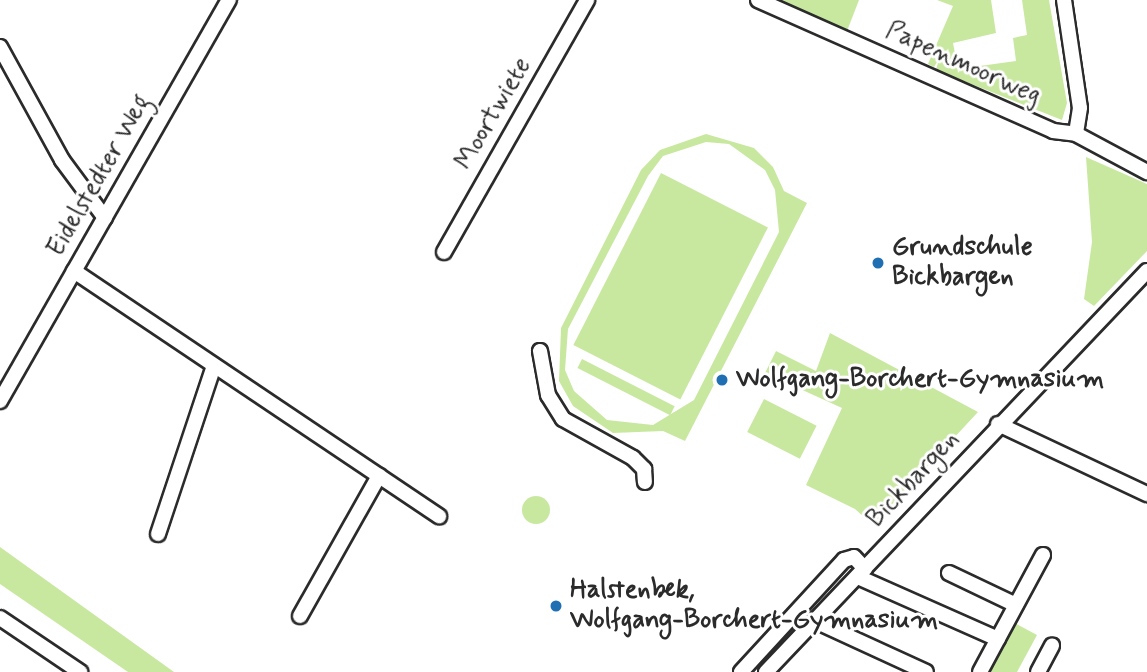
<!DOCTYPE html>
<html>
<head>
<meta charset="utf-8">
<style>
  body { margin:0 }
  #map { position:relative; width:1147px; height:672px; overflow:hidden; background:#fff; font-family:Mynerve,sans-serif }
  div>[style] { position:absolute }
  .green>* { inset:0; background:#c8e8a0; transform-origin:0 0 }
  .round { border-radius:50% }
  .roads { filter:drop-shadow(2px 0 #2b2b2b) drop-shadow(-2px 0 #2b2b2b) drop-shadow(0 2px #2b2b2b) drop-shadow(0 -2px #2b2b2b) }
  .minor>* { height:14px; margin:-7px; padding:0 7px; transform-origin:7px; border-radius:7px; background:#fff }
  .dots>* { width:19px; height:19px; translate:-50% -50%; box-sizing:border-box; border:4px solid #fff; border-radius:50% }
  span { translate:-50% -50%; white-space:nowrap; text-align:center; line-height:1.15; -webkit-text-stroke:6px #fff; paint-order:stroke }
  .street-label { font-size:26px; color:#2b2b2b }
  .poi-label { font-size:26px; color:#2b2b2b; font-weight:700 }
  .left { translate:0 -50%; text-align:left }
</style>
</head>
<body>
<div id="map">
  <div class="green">
    <i style="clip-path:polygon(779px 0,859px 0,847px 31px)"></i>
    <i style="clip-path:polygon(937px 0,991px 0,996px 33px,953px 43px,958px 69px,1016px 61px,1013px 38px,1027px 35px,1022px 0,1049px 0,1067px 103px,1062px 120px,936px 70px,939px 59px,934px 67px,928px 64px,953px 6px)"></i>
    <i style="clip-path:polygon(evenodd,706px 134px,754px 148px,773px 167px,784px 191px,807px 203px,685px 441px,663px 431px,613px 433px,573px 406px,559px 381px,561px 328px,641px 170px,660px 150px,706px 134px,706px 142px,729px 144px,765px 170px,775px 190px,779px 232px,694px 400px,653px 425px,607px 420px,574px 391px,565px 370px,568px 329px,648px 176px,663px 156px,706px 142px)"></i>
    <i style="clip-path:polygon(1086px 157px,1147px 184px,1147px 251px,1094px 306px,1084px 299px,1092px 242px)"></i>
    <i style="left:661px;top:173px;width:120px;height:193px;rotate:27deg"></i>
    <i style="clip-path:polygon(830px 333px,978px 412px,873px 525px,855px 509px,806px 485px,842px 408px,765px 373px,776px 351px,816px 371px)"></i>
    <i style="left:582px;top:359px;width:104px;height:10px;rotate:27deg"></i>
    <i style="left:764px;top:399px;width:59px;height:37px;rotate:27deg"></i>
    <i class="round" style="left:522px;top:496px;width:28px;height:28px"></i>
    <i style="clip-path:polygon(0 547px,174px 672px,128px 672px,0 584px)"></i>
    <i style="clip-path:polygon(1013px 622px,1037px 635px,1017px 672px,986px 672px)"></i>
  </div>
  <div class="roads">
    <div class="minor">
      <i style="left:758px;top:0;width:323px;rotate:23.9deg"></i>
      <i style="left:1053px;top:131px;width:23px;rotate:7deg"></i>
      <i style="left:1076px;top:134px;width:81px;rotate:28.2deg"></i>
      <i style="left:1064px;top:0;width:109px;rotate:81.6deg"></i>
      <i style="left:1080px;top:108px;width:26px;rotate:99deg"></i>
      <i style="left:0;top:47px;width:129px;rotate:61.2deg"></i>
      <i style="left:62px;top:160px;width:72px;rotate:53.4deg"></i>
      <i style="left:444px;top:252px;width:290px;rotate:-60.4deg"></i>
      <i style="left:74px;top:271px;width:440px;rotate:33.9deg"></i>
      <i style="left:540px;top:351px;width:45px;rotate:79.7deg"></i>
      <i style="left:548px;top:395px;width:28px;rotate:58deg"></i>
      <i style="left:563px;top:419px;width:80px;rotate:29.1deg"></i>
      <i style="left:633px;top:458px;width:16px;rotate:45deg"></i>
      <i style="left:644px;top:469px;width:13px;rotate:86deg"></i>
      <i style="left:0;top:401px;width:462px;rotate:-60.3deg"></i>
      <i style="left:998px;top:424px;width:165px;rotate:25.2deg"></i>
      <i style="left:158px;top:534px;width:177px;rotate:-71.6deg"></i>
      <i style="left:949px;top:573px;width:74px;rotate:25.5deg"></i>
      <i style="left:858px;top:577px;width:153px;rotate:23.9deg"></i>
      <i style="left:300px;top:616px;width:161px;rotate:-60.6deg"></i>
      <i style="left:0;top:618px;width:97px;rotate:34deg"></i>
      <i style="left:815px;top:621px;width:122px;rotate:24.7deg"></i>
      <i style="left:741px;top:672px;width:152px;rotate:-47.4deg"></i>
      <i style="left:844px;top:560px;width:10px;rotate:-17deg"></i>
      <i style="left:854px;top:557px;width:16px;rotate:47deg"></i>
      <i style="left:766px;top:672px;width:553px;rotate:-46.47deg"></i>
      <i style="left:980px;top:672px;width:133px;rotate:-61.7deg"></i>
      <i style="left:1038px;top:672px;width:30px;rotate:-62deg"></i>
    </div>
  </div>
  <div class="dots">
    <i style="left:878px;top:263px;background:#1f6fb2"></i>
    <i style="left:722px;top:380px;background:#1f6fb2"></i>
    <i style="left:556px;top:606px;background:#1f6fb2"></i>
  </div>
  <div class="street-label">
    <span style="left:963px;top:64px;rotate:24deg">Papenmoorweg</span>
    <span style="left:494px;top:114px;rotate:-60deg">Moortwiete</span>
    <span style="left:100px;top:176px;rotate:-60deg">Eidelstedter Weg</span>
    <span style="left:914px;top:480px;rotate:-47deg">Bickbargen</span>
  </div>
  <div class="poi-label">
    <span class="left" style="left:892px;top:263px">Grundschule<br>Bickbargen</span>
    <span class="left" style="left:736px;top:380px">Wolfgang-Borchert-Gymnasium</span>
    <span class="left" style="left:570px;top:606px">Halstenbek,<br>Wolfgang-Borchert-Gymnasium</span>
  </div>
</div>
</body>
</html>
